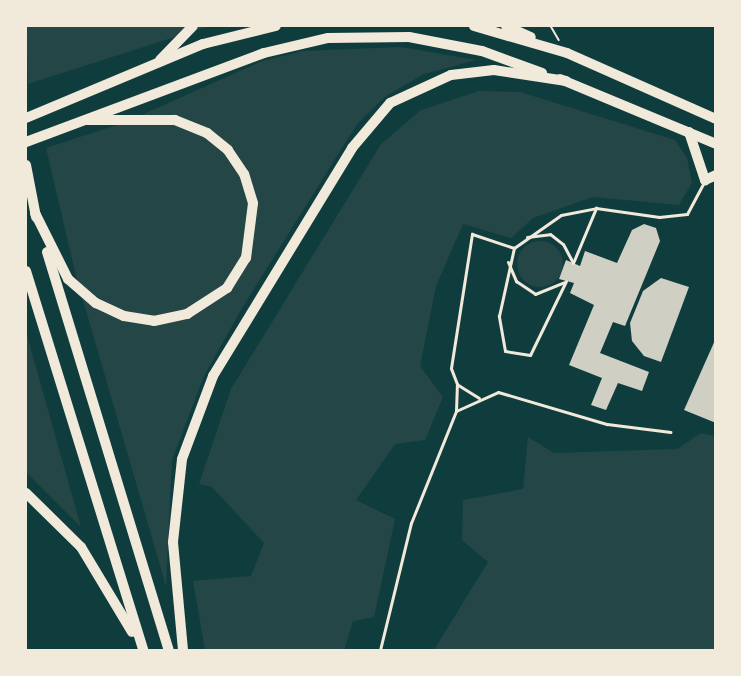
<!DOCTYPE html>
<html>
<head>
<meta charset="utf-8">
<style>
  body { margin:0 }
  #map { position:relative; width:741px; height:676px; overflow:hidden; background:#0f3d3e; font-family:Figtree,sans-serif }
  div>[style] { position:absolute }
  .green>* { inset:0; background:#244646 }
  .round { border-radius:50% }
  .building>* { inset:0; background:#cfcfc3 }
  .path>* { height:1.5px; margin:-0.75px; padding:0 0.75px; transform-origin:0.75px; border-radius:0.75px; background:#f1e9da }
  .service>* { height:3px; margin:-1.5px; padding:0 1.5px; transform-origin:1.5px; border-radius:1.5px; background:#f1e9da }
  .motorway>* { height:10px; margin:-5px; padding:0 5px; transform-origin:5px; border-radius:5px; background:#f1e9da }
  span { translate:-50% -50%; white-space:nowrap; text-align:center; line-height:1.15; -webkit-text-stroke:4.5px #f1e9da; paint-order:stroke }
  .frame { position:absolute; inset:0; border:27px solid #f1e9da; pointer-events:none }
</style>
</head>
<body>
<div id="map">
  <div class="green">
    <i style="clip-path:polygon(26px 26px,209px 26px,28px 84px)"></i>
    <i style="clip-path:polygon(401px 47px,476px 60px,424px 74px,386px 96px,357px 124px,242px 308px,204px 376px,172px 460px,166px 586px,76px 276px,46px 148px,126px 122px,262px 61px,303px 51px)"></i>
    <i style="clip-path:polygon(479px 91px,520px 92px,675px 140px,687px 158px,692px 183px,679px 205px,593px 197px,533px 218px,511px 238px,463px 224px,436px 286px,420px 366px,443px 397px,425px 440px,395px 444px,356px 500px,395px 519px,374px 617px,353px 621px,344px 650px,205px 650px,193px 581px,251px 576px,264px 543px,212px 487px,199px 484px,231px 389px,381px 144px,421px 110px)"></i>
    <i class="round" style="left:517px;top:241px;width:46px;height:46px"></i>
    <i style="clip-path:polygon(26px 332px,81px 527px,26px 472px)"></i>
    <i style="clip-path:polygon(701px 433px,715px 436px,715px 650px,434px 650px,488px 562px,462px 540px,463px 500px,523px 489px,528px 437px,554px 453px,677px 449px)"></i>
  </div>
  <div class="building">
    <i style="clip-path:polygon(644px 224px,656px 228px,660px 241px,625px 326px,613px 322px,600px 353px,649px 372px,642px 391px,618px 383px,606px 410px,591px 405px,602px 378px,569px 365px,594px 305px,570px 293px,574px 283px,559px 279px,566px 260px,580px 266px,585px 251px,617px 263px,632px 230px)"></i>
    <i style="clip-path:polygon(661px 278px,689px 287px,661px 362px,644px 356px,632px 341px,630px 323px,643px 291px)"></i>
    <i style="clip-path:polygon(716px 338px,716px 423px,684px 410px)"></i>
  </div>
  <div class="path">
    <i style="left:551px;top:26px;width:16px;rotate:60deg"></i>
  </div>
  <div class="service">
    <i style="left:527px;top:237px;width:23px;rotate:-7deg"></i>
    <i style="left:550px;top:234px;width:16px;rotate:38deg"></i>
    <i style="left:563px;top:244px;width:21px;rotate:62deg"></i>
    <i style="left:508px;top:262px;width:21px;rotate:67deg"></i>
    <i style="left:516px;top:281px;width:23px;rotate:34deg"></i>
    <i style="left:535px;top:294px;width:31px;rotate:-22deg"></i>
    <i style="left:573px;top:263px;width:60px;rotate:-67.3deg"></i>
    <i style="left:566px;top:281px;width:82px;rotate:115.9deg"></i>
    <i style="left:530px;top:355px;width:25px;rotate:-171deg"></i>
    <i style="left:505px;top:351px;width:36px;rotate:-100deg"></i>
    <i style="left:499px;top:316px;width:70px;rotate:-77.6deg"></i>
    <i style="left:514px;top:248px;width:57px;rotate:-35.1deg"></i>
    <i style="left:561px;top:215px;width:36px;rotate:-11deg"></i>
    <i style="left:596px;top:208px;width:64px;rotate:8.1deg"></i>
    <i style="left:659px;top:217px;width:28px;rotate:-6deg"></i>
    <i style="left:687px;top:214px;width:36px;rotate:-62deg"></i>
    <i style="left:479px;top:398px;width:26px;rotate:-148deg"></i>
    <i style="left:457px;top:384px;width:17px;rotate:-111deg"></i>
    <i style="left:451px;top:368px;width:136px;rotate:-81.1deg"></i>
    <i style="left:472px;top:234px;width:44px;rotate:18.4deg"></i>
    <i style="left:456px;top:411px;width:27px;rotate:-88deg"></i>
    <i style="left:380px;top:650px;width:131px;rotate:-76.3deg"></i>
    <i style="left:411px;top:523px;width:121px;rotate:-68.1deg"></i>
    <i style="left:456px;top:411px;width:46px;rotate:-24.3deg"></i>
    <i style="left:498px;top:392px;width:114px;rotate:16.4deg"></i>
    <i style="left:607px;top:424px;width:64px;rotate:7.2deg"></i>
  </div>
  <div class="motorway">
    <i style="left:474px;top:26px;width:97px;rotate:16.2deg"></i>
    <i style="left:567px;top:53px;width:163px;rotate:23.9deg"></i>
    <i style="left:506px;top:26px;width:27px;rotate:24deg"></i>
    <i style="left:160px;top:60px;width:47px;rotate:-45.9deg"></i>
    <i style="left:560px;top:79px;width:169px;rotate:22.6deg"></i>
    <i style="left:26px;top:118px;width:192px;rotate:-22.7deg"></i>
    <i style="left:203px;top:44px;width:75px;rotate:-13.9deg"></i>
    <i style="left:689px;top:132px;width:51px;rotate:71.6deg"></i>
    <i style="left:705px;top:180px;width:12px;rotate:-24deg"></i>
    <i style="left:26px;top:142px;width:254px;rotate:-20.5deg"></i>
    <i style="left:264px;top:53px;width:66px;rotate:-13.2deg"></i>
    <i style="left:328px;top:38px;width:81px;rotate:-0.7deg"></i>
    <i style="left:409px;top:37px;width:74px;rotate:10.9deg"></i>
    <i style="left:482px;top:51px;width:64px;rotate:20.1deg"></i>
    <i style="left:26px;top:165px;width:53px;rotate:79.1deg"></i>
    <i style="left:35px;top:213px;width:74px;rotate:63.4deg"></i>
    <i style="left:68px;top:279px;width:37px;rotate:41deg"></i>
    <i style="left:96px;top:303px;width:31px;rotate:25deg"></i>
    <i style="left:124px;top:316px;width:30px;rotate:9deg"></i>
    <i style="left:154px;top:321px;width:34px;rotate:-12deg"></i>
    <i style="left:187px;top:314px;width:48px;rotate:-33deg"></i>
    <i style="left:227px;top:288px;width:36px;rotate:-58deg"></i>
    <i style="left:246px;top:258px;width:55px;rotate:-82.7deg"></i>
    <i style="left:253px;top:203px;width:30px;rotate:-107deg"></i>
    <i style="left:244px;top:174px;width:29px;rotate:-124deg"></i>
    <i style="left:228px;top:150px;width:27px;rotate:-141deg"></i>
    <i style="left:207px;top:133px;width:35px;rotate:-158deg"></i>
    <i style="left:175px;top:120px;width:88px;rotate:180deg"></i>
    <i style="left:47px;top:252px;width:416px;rotate:73deg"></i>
    <i style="left:26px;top:271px;width:397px;rotate:72.8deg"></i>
    <i style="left:26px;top:493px;width:77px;rotate:44.5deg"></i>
    <i style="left:81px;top:547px;width:99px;rotate:59deg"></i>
    <i style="left:183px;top:650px;width:108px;rotate:-95.3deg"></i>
    <i style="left:173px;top:542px;width:83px;rotate:-83.8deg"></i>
    <i style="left:182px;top:459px;width:89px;rotate:-69.5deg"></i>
    <i style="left:213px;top:376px;width:267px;rotate:-58.6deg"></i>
    <i style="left:352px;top:148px;width:59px;rotate:-49.8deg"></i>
    <i style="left:390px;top:103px;width:67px;rotate:-24.7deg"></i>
    <i style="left:451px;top:75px;width:43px;rotate:-6.6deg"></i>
    <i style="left:494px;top:70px;width:73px;rotate:8.7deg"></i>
  </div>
  <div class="frame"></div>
</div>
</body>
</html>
